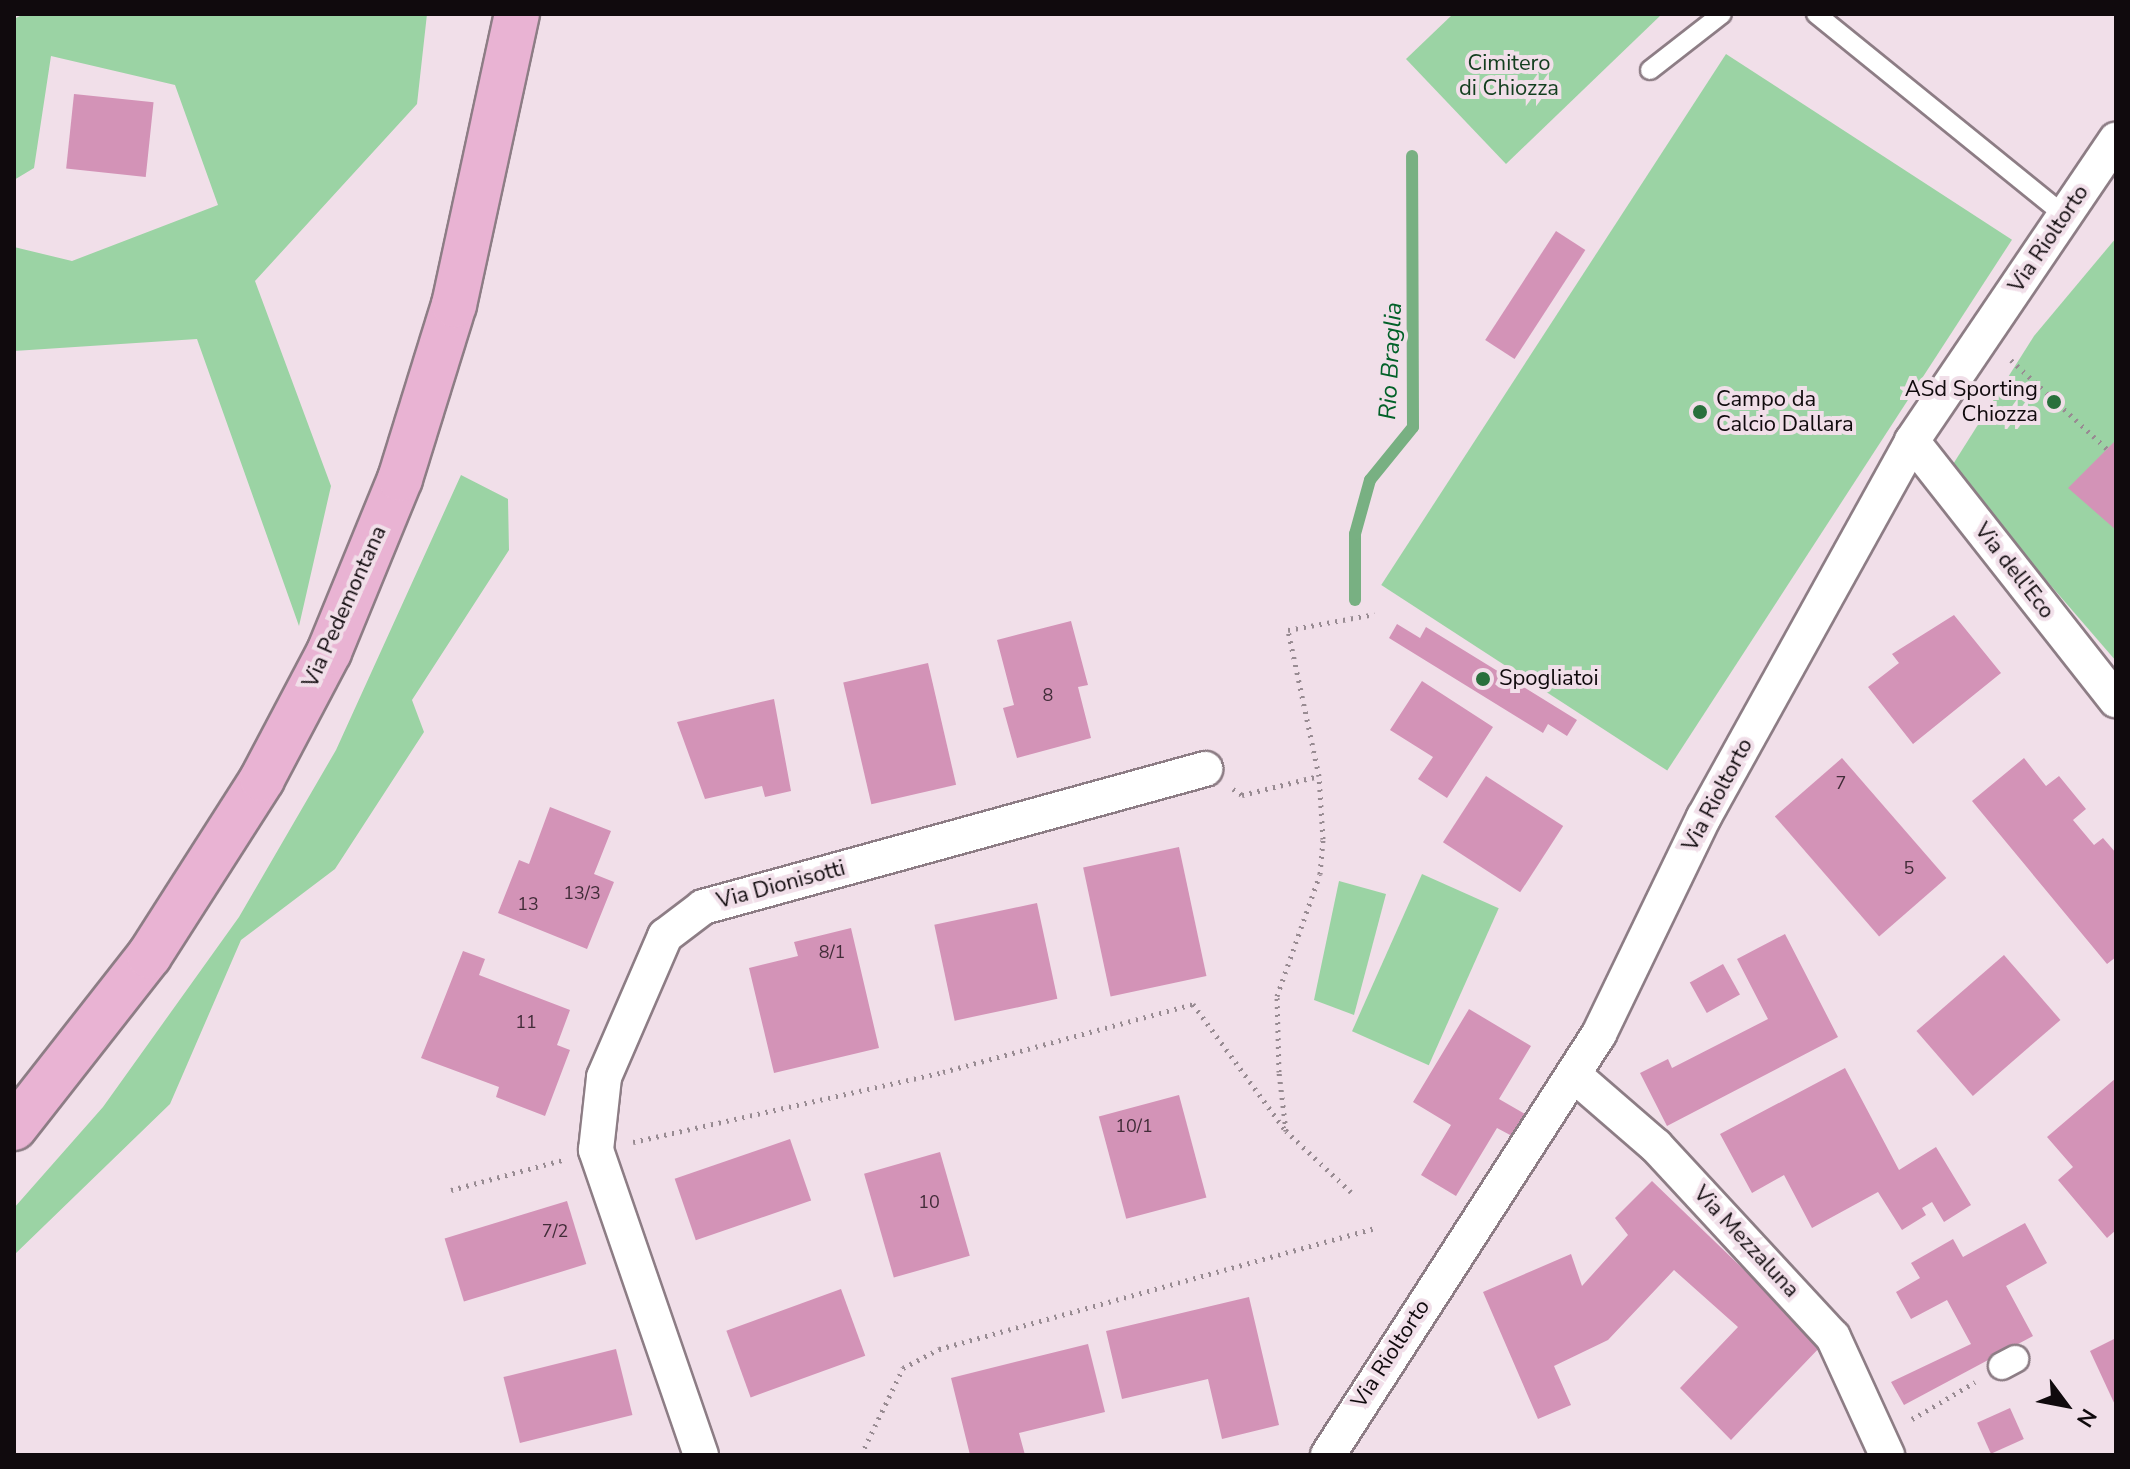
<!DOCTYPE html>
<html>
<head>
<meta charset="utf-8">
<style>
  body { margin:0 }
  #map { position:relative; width:2130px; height:1469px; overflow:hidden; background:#f1dfe9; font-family:"Nunito Sans",sans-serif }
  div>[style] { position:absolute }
  .green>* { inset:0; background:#9bd3a4; transform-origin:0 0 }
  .stream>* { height:12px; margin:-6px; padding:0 6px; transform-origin:6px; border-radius:6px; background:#78b082 }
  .building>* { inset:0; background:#d393b7; transform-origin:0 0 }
  .path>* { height:5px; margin-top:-2.5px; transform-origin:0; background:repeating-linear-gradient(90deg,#988b92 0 2px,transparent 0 8px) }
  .roads { filter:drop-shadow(2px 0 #8d7d85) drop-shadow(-2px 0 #8d7d85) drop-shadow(0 2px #8d7d85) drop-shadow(0 -2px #8d7d85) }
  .service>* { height:18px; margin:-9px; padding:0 9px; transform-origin:9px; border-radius:9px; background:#fff }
  .pedestrian>* { height:26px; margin:-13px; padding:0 13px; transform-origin:13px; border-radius:13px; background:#fff }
  .minor>* { height:34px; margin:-17px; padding:0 17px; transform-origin:17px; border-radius:17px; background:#fff }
  .primary>* { height:44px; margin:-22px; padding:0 22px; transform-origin:22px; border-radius:22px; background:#e9b3d3 }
  .dots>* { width:22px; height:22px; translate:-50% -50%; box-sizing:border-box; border:4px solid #f1dfe9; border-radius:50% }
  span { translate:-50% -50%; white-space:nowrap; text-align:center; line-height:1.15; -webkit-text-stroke:8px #f1dfe9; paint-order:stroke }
  .number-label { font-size:18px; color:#412c38 }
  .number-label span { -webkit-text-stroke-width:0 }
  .park-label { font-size:22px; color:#133e1f }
  .street-label { font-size:22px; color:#100a0d }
  .poi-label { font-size:22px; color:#100a0d }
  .right { translate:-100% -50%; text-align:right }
  .left { translate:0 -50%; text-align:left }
  .water-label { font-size:24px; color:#016128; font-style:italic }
  .frame { position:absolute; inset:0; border:16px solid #100a0d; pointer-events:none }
  .north { position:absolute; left:2026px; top:1365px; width:80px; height:80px; -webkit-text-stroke:6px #f1dfe9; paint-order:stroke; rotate:122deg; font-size:22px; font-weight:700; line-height:32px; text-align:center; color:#100a0d }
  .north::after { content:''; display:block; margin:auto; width:28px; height:36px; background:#100a0d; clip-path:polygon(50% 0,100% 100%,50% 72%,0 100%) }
</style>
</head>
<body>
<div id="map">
  <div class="green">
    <i style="clip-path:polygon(24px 14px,427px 14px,417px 104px,255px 281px,331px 486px,299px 626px,197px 339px,14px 351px,14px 247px,72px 261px,218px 205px,175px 85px,51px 56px,34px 168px,14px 180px,14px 19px)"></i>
    <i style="clip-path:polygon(1453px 14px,1662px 14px,1506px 164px,1406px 59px)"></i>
    <i style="left:1726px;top:54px;width:341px;height:633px;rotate:33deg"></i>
    <i style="clip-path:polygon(2116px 238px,2116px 661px,1950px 469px,2034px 336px)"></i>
    <i style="clip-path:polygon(461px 475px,508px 499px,509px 550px,412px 700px,424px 732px,335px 869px,241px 940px,170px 1104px,14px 1255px,14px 1208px,103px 1107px,239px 917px,336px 750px)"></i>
    <i style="left:1422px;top:874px;width:84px;height:172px;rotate:24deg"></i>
    <i style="clip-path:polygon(1339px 881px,1386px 894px,1354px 1015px,1314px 1000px)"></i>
  </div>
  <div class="stream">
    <i style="left:1355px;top:600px;width:66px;rotate:-90deg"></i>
    <i style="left:1355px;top:534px;width:56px;rotate:-74.5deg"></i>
    <i style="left:1370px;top:480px;width:68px;rotate:-50.9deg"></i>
    <i style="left:1413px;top:427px;width:271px;rotate:-90.2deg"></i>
  </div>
  <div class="building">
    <i style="left:74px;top:94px;width:80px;height:75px;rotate:6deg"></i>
    <i style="left:1556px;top:231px;width:35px;height:130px;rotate:33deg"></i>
    <i style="clip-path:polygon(2116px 440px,2116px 530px,2068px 488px)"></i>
    <i style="clip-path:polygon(1954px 615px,2001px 673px,1913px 744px,1868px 687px,1899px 663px,1892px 654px)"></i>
    <i style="clip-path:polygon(1071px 621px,1088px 685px,1078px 687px,1091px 738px,1017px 758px,1003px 708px,1014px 705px,997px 640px)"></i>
    <i style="clip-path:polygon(1397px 624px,1420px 638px,1426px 627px,1577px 720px,1567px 736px,1548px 724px,1543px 733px,1389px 638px)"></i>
    <i style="left:928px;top:663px;width:125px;height:87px;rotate:77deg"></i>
    <i style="clip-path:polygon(1422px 681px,1493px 727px,1447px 798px,1418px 779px,1433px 757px,1390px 730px)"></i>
    <i style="clip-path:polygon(774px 699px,791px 791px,765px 797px,762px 786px,705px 799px,677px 722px)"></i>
    <i style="left:1842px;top:758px;width:159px;height:89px;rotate:49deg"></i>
    <i style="clip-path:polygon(2024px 758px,2046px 786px,2059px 776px,2086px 809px,2073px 820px,2094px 845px,2103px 838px,2116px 853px,2116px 957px,2107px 964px,1972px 801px)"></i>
    <i style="left:1486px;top:776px;width:92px;height:79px;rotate:33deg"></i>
    <i style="clip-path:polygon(550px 807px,611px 831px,594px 874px,614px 882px,587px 949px,498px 913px,519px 860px,529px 864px)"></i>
    <i style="left:1179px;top:847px;width:132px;height:98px;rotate:78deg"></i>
    <i style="left:1037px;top:903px;width:98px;height:105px;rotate:78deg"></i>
    <i style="clip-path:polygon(851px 928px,879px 1048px,774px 1073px,749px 968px,798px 956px,794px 942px)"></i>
    <i style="clip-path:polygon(1785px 934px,1838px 1037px,1667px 1126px,1640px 1073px,1668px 1059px,1672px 1068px,1768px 1019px,1737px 959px)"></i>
    <i style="clip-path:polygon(463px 951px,485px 959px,479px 975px,570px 1010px,557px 1045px,570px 1050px,545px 1116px,496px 1097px,499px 1087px,421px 1058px)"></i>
    <i style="left:2004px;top:955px;width:86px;height:116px;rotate:49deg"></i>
    <i style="left:1723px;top:964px;width:35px;height:38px;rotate:61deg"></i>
    <i style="clip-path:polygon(1469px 1009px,1531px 1046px,1499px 1099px,1525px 1114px,1512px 1136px,1497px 1128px,1456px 1196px,1421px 1175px,1451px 1125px,1413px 1102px)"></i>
    <i style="clip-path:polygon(1845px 1068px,1899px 1170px,1936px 1147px,1971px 1205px,1944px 1222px,1932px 1202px,1922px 1208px,1926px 1215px,1902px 1230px,1878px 1192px,1812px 1228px,1784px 1175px,1752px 1193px,1720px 1134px)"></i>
    <i style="clip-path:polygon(2116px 1078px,2116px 1230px,2107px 1238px,2058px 1180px,2073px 1167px,2047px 1137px)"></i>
    <i style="left:1179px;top:1095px;width:106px;height:83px;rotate:75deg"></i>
    <i style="left:790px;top:1139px;width:65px;height:122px;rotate:71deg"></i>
    <i style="left:940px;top:1152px;width:108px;height:79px;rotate:74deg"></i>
    <i style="clip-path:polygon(1652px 1181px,1822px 1345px,1731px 1440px,1680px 1388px,1738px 1327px,1674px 1270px,1608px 1340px,1554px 1366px,1571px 1405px,1538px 1419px,1483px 1292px,1571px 1254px,1582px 1286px,1628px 1235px,1615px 1218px)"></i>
    <i style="left:567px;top:1201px;width:66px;height:128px;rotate:73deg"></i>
    <i style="clip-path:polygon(2025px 1223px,2047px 1263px,2006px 1286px,2033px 1336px,1904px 1405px,1891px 1382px,1971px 1344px,1947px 1300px,1911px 1319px,1896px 1292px,1920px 1278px,1911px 1263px,1953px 1239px,1963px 1257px)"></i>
    <i style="left:841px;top:1289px;width:71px;height:122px;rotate:70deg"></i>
    <i style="clip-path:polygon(1249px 1297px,1279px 1425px,1222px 1439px,1208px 1379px,1122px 1399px,1106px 1331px)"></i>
    <i style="clip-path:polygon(2116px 1338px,2116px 1407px,2090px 1351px)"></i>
    <i style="clip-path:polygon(1088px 1344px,1105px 1412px,1019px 1433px,1025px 1455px,970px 1455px,951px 1378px)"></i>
    <i style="left:616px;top:1349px;width:68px;height:116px;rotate:76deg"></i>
    <i style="left:2010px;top:1408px;width:34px;height:36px;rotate:66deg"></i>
  </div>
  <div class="path">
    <i style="left:2011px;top:360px;width:131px;rotate:42.8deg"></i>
    <i style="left:1233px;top:789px;width:11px;rotate:34deg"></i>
    <i style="left:1242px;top:795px;width:79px;rotate:-13.9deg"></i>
    <i style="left:633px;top:1142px;width:318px;rotate:-12.7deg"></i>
    <i style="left:943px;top:1072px;width:259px;rotate:-15.2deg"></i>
    <i style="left:1193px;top:1004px;width:157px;rotate:53.8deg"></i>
    <i style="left:451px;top:1190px;width:115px;rotate:-15.1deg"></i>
    <i style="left:1351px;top:1192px;width:89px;rotate:-136.8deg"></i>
    <i style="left:1286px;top:1131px;width:59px;rotate:-96.8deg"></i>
    <i style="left:1279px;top:1072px;width:76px;rotate:-91.5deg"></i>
    <i style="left:1277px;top:996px;width:129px;rotate:-70.6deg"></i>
    <i style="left:1320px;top:874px;width:35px;rotate:-85deg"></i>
    <i style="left:1323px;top:839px;width:63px;rotate:-93.6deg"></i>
    <i style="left:1319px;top:776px;width:149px;rotate:-102deg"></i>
    <i style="left:1288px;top:630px;width:88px;rotate:-10.4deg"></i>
    <i style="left:1912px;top:1419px;width:73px;rotate:-30.4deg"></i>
    <i style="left:861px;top:1455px;width:97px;rotate:-64.2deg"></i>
    <i style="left:903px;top:1368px;width:41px;rotate:-27.8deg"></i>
    <i style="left:939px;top:1349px;width:450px;rotate:-15.5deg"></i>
  </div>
  <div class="roads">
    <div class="service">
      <i style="left:1816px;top:14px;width:319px;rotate:39deg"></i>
      <i style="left:1650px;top:70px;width:91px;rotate:-37.9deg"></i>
    </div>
    <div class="pedestrian">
      <i style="left:2002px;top:1366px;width:15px;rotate:-28deg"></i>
    </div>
    <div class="minor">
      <i style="left:1912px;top:441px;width:330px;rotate:51.8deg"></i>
      <i style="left:1574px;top:1075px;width:108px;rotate:40.9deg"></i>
      <i style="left:1656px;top:1146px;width:260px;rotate:47.2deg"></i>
      <i style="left:1833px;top:1337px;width:130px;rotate:65.4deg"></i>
      <i style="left:701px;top:1455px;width:323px;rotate:-109deg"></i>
      <i style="left:596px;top:1150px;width:73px;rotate:-83.7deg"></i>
      <i style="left:604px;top:1077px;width:154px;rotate:-66.6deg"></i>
      <i style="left:665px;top:936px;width:48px;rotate:-37.3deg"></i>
      <i style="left:703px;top:907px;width:521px;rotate:-15.37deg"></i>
      <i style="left:1328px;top:1455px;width:501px;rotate:-57.23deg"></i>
      <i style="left:1599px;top:1034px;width:241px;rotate:-64.2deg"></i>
      <i style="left:1704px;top:817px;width:430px;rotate:-61deg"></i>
      <i style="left:1912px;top:441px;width:364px;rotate:-55.9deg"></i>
    </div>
    <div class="primary">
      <i style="left:14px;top:1128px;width:219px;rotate:-51.9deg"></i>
      <i style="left:149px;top:956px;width:210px;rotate:-57.4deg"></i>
      <i style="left:262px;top:779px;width:144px;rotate:-62.2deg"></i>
      <i style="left:329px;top:652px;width:187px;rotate:-67.7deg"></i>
      <i style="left:400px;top:479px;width:182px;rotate:-72.8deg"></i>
      <i style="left:454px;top:305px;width:298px;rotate:-77.8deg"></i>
    </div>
  </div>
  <div class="dots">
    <i style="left:2054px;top:402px;background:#29703c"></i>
    <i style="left:1700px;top:412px;background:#29703c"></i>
    <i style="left:1483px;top:679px;background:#29703c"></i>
  </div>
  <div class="number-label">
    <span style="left:1048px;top:695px">8</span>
    <span style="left:1841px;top:783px">7</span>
    <span style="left:1909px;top:868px">5</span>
    <span style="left:582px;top:893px">13/3</span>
    <span style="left:528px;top:904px">13</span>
    <span style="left:832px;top:952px">8/1</span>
    <span style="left:526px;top:1022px">11</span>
    <span style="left:1134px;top:1126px">10/1</span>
    <span style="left:929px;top:1202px">10</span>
    <span style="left:555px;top:1231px">7/2</span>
  </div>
  <div class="park-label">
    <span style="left:1509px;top:76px">Cimitero<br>di Chiozza</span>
  </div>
  <div class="street-label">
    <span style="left:2049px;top:239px;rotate:-56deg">Via Rioltorto</span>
    <span style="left:2014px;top:571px;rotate:52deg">Via dell'Eco</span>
    <span style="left:345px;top:607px;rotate:-66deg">Via Pedemontana</span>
    <span style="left:1718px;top:795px;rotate:-62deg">Via Rioltorto</span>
    <span style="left:781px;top:885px;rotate:-15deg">Via Dionisotti</span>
    <span style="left:1746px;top:1242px;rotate:47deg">Via Mezzaluna</span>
    <span style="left:1391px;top:1354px;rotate:-57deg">Via Rioltorto</span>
  </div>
  <div class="poi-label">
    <span class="right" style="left:2038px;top:402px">ASd Sporting<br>Chiozza</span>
    <span class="left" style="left:1716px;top:412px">Campo da<br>Calcio Dallara</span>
    <span class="left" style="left:1499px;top:679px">Spogliatoi</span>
  </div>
  <div class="water-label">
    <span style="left:1391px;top:361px;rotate:-87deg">Rio Braglia</span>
  </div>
  <div class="frame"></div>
  <div class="north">N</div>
</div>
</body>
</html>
